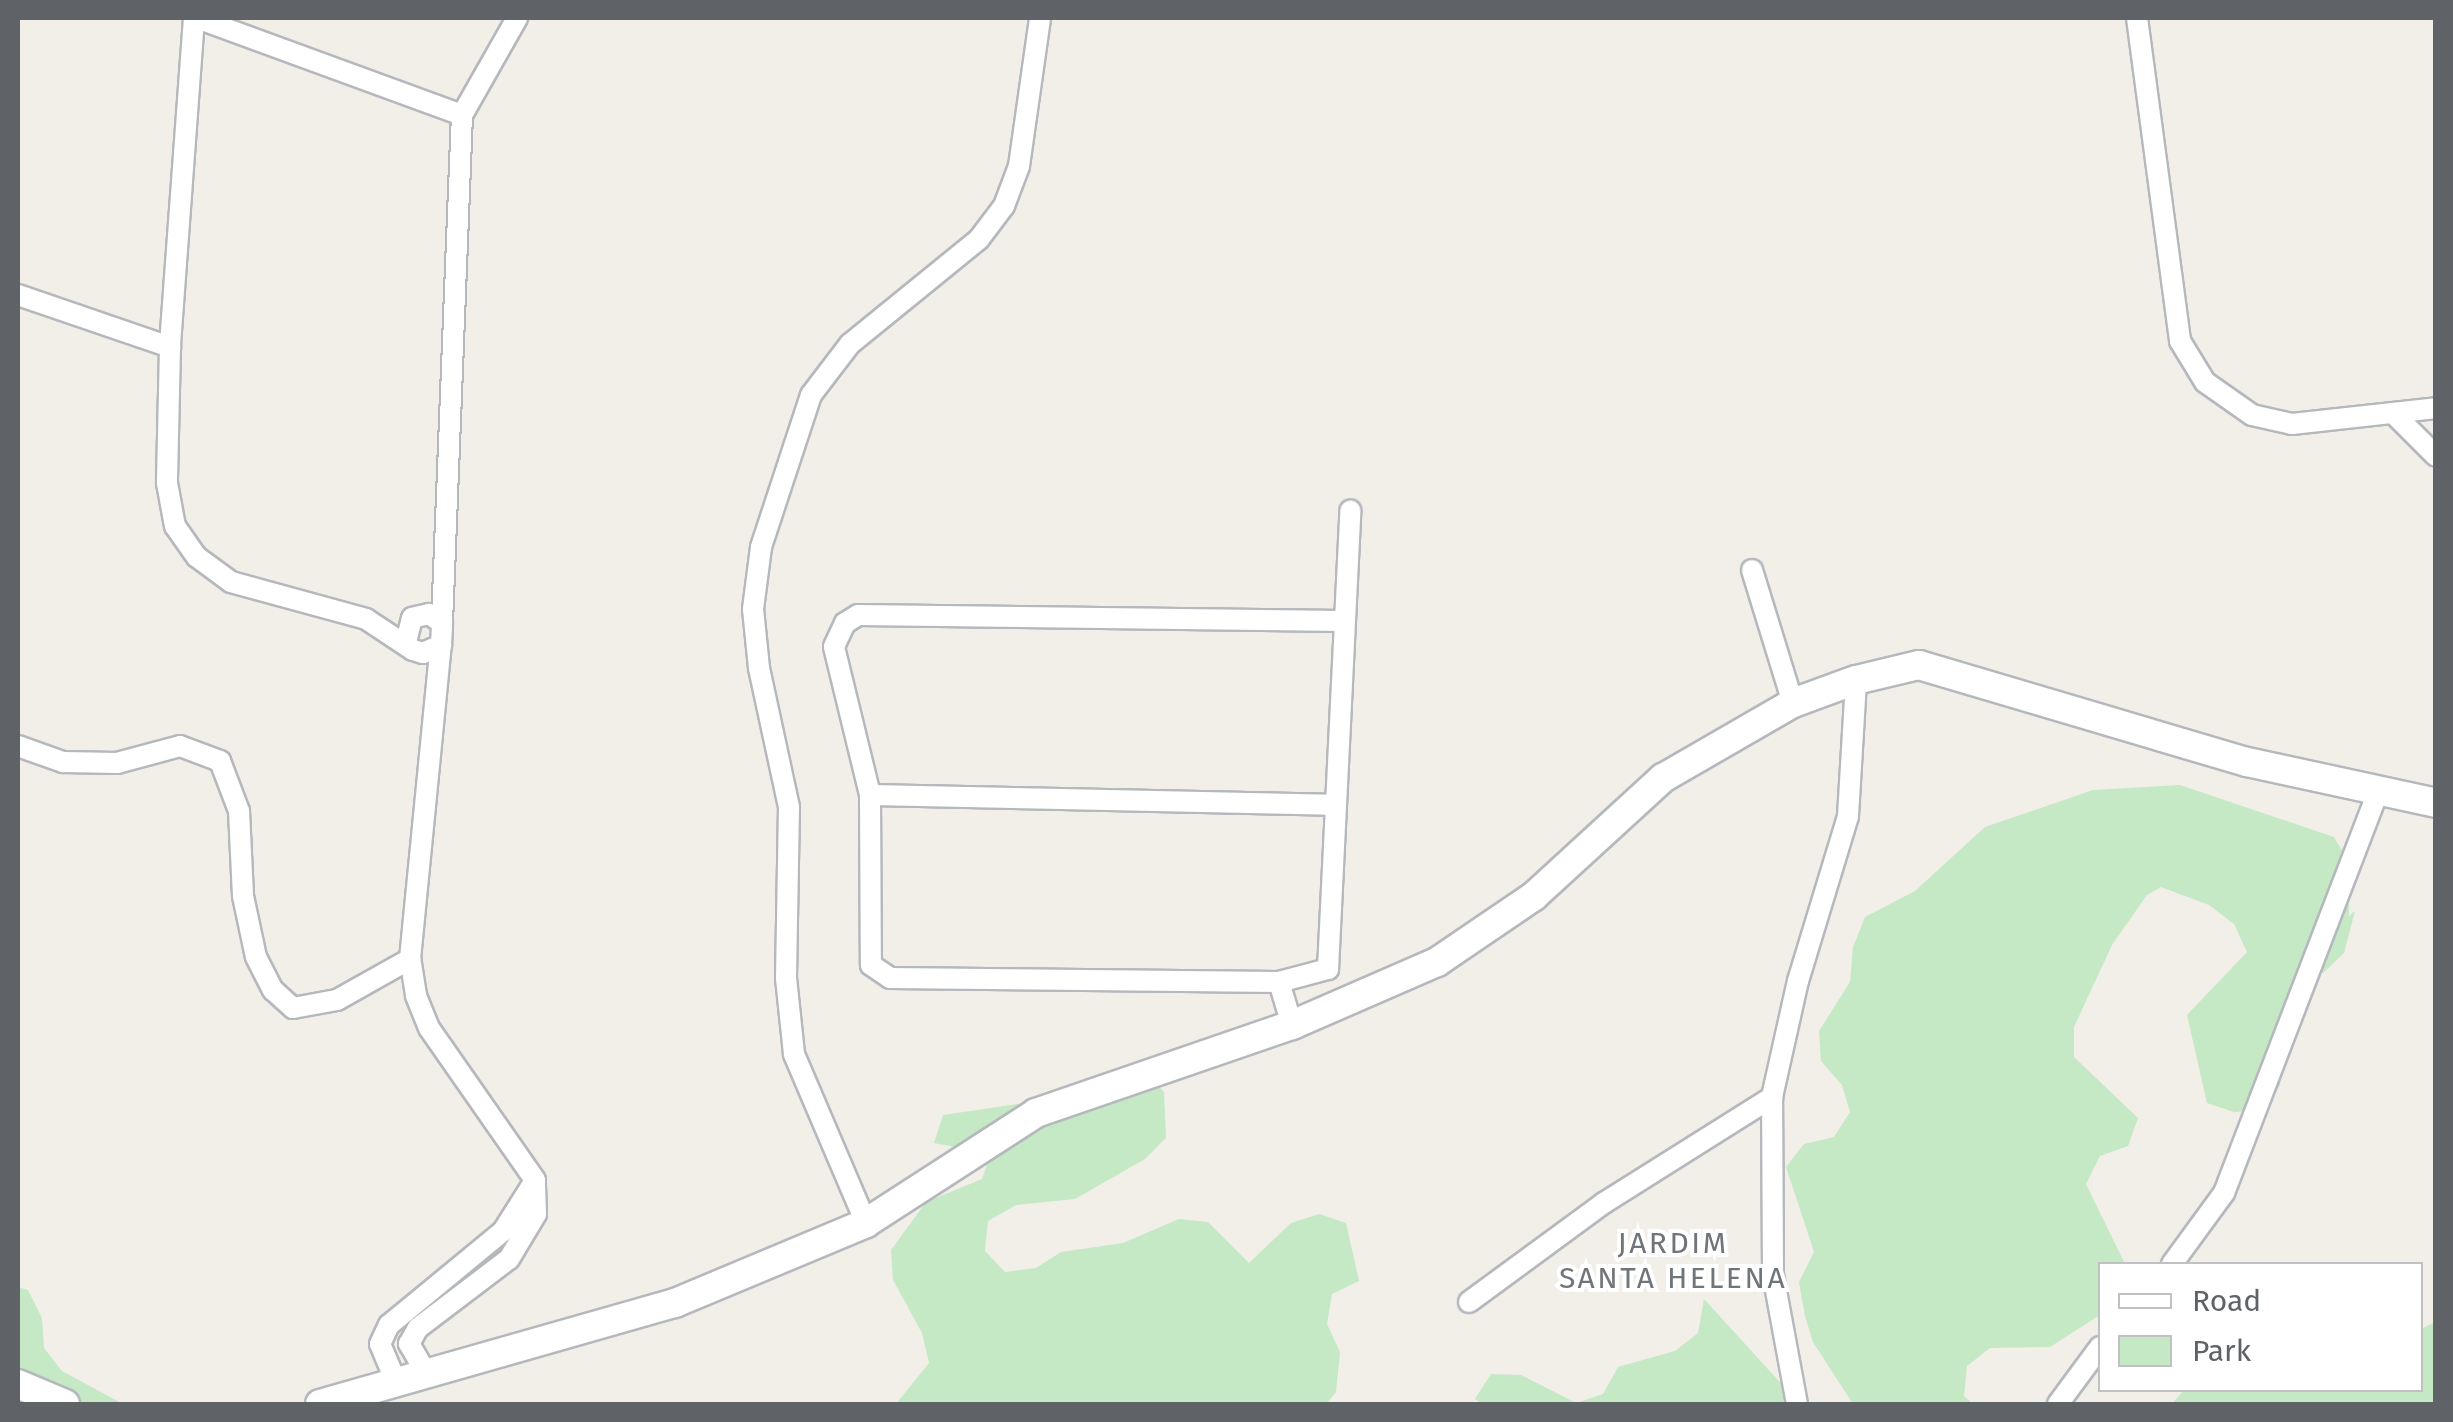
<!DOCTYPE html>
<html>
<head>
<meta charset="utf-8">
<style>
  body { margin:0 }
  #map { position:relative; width:2453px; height:1422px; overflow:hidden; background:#f1efe8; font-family:"Fira Sans",sans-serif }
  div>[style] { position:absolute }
  .green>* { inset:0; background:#c5e8c5 }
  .roads { filter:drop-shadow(2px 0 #b5b8bc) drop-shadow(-2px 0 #b5b8bc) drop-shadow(0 2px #b5b8bc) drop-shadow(0 -2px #b5b8bc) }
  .street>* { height:20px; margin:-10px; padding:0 10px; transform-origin:10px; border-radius:10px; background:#fff }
  .secondary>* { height:28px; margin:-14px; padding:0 14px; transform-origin:14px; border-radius:14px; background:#fff }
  span { translate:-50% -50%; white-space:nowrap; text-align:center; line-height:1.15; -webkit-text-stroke:8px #fff; paint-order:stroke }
  .quarter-label { font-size:30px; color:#70757a; letter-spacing:2.5px }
  .frame { position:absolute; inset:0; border:20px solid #5f6368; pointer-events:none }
  .legend { position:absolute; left:2098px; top:1262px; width:325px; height:130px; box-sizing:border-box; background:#fff; border:2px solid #bfc1c3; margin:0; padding:12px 18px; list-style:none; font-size:30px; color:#5f6368 }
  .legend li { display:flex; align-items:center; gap:20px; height:50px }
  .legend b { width:50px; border:2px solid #bfc1c3 }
</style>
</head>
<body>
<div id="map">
  <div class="green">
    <i style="clip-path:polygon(2180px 785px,2334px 837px,2349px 863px,2349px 916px,2355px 911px,2344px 953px,2323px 973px,2315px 968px,2274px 1027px,2283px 1055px,2280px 1085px,2264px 1110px,2234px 1112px,2207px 1103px,2187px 1015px,2247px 952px,2234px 924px,2209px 905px,2161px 887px,2147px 895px,2112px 945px,2074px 1027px,2074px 1057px,2138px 1118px,2128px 1146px,2100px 1156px,2086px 1184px,2124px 1262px,2100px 1264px,2100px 1315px,2050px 1347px,1990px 1348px,1967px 1366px,1964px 1396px,1973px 1404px,1853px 1404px,1813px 1342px,1805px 1316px,1799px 1282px,1814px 1252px,1786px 1167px,1804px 1144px,1834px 1137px,1850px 1112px,1842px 1085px,1821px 1061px,1819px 1031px,1850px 982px,1853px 947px,1865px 917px,1915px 891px,1985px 827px,2093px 790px)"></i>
    <i style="clip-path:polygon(1114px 1069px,1144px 1071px,1164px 1092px,1166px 1138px,1145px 1159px,1075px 1199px,1016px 1205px,988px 1221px,985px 1251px,1005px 1272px,1036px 1268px,1061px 1252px,1123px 1243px,1179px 1219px,1208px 1222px,1249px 1263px,1291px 1223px,1319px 1214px,1346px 1223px,1359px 1281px,1332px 1294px,1327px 1324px,1340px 1352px,1336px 1392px,1326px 1404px,896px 1404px,929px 1363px,922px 1333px,893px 1280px,891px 1250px,926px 1202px,982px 1179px,991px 1154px,934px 1143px,943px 1115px,1031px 1102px)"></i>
    <i style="clip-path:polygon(18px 1287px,28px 1290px,42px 1318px,44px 1348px,62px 1371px,123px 1404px,18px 1404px)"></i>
    <i style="clip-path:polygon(1704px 1299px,1800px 1404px,1483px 1404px,1475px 1399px,1491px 1374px,1521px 1375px,1576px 1403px,1603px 1394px,1618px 1367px,1675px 1351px,1698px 1333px)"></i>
    <i style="clip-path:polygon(2435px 1322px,2435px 1404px,2172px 1404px,2184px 1390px,2420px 1390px,2421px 1329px)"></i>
  </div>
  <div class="roads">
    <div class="street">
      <i style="left:194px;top:18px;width:330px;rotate:94.2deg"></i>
      <i style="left:170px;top:347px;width:136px;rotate:91.3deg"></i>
      <i style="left:167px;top:483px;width:44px;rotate:79.5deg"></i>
      <i style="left:175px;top:526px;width:38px;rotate:55deg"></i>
      <i style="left:197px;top:557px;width:42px;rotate:36.3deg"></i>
      <i style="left:231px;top:582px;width:140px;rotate:15.3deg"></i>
      <i style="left:366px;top:619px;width:56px;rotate:33.4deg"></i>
      <i style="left:413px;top:650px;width:10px;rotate:17deg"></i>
      <i style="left:423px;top:653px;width:20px;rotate:-24deg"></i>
      <i style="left:441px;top:645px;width:22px;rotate:-87deg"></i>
      <i style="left:442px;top:623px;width:16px;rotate:-145deg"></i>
      <i style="left:429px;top:614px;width:17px;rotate:167deg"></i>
      <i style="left:412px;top:618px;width:25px;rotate:104deg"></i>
      <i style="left:197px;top:18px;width:282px;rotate:20.1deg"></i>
      <i style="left:2137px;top:18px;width:326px;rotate:82.4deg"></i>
      <i style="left:2180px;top:341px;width:48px;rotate:58.6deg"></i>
      <i style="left:2205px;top:382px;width:57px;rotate:35.1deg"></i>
      <i style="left:2252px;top:415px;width:41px;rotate:12.7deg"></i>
      <i style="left:2292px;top:424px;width:145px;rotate:-6.3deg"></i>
      <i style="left:18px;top:295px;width:161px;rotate:18.9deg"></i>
      <i style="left:2394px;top:414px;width:59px;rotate:45deg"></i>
      <i style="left:1752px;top:570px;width:139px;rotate:72.9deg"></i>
      <i style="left:1344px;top:621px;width:486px;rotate:-179.3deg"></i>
      <i style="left:858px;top:615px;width:15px;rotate:148deg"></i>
      <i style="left:845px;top:623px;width:26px;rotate:115deg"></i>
      <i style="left:834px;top:647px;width:152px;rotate:76.3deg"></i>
      <i style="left:870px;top:795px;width:170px;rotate:89.7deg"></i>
      <i style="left:871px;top:965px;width:23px;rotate:34deg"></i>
      <i style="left:890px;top:978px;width:389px;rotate:0.6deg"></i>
      <i style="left:1279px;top:982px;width:51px;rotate:-14.9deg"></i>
      <i style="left:1328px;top:969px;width:459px;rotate:-87.2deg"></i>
      <i style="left:442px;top:623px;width:508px;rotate:-87.75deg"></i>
      <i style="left:462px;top:115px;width:112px;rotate:-60.4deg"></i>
      <i style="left:18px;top:746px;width:48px;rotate:19.6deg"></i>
      <i style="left:63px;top:762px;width:54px;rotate:1.1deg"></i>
      <i style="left:117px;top:763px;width:65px;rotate:-15.1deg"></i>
      <i style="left:180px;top:746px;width:43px;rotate:20.6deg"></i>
      <i style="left:220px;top:761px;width:53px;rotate:69.2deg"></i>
      <i style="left:239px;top:811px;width:85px;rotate:87.3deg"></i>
      <i style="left:243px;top:896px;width:62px;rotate:78deg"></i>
      <i style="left:256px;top:957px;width:37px;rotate:63deg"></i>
      <i style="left:273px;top:990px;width:27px;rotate:42deg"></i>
      <i style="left:293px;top:1008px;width:45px;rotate:-10.3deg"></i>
      <i style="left:337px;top:1000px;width:84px;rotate:-29.3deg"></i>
      <i style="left:870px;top:795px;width:463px;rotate:1.2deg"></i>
      <i style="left:1279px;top:982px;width:45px;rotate:73.2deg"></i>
      <i style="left:866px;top:1223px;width:184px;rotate:-113.1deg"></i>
      <i style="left:794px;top:1054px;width:76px;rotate:-96deg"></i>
      <i style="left:786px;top:978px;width:171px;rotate:-89deg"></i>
      <i style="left:789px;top:807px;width:142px;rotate:-102.2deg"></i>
      <i style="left:759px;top:668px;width:59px;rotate:-95.8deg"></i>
      <i style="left:753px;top:609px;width:63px;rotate:-82.6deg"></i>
      <i style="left:761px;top:547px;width:160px;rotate:-71.8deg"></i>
      <i style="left:811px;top:395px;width:64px;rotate:-52.6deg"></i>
      <i style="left:850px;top:344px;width:166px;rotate:-39.1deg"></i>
      <i style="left:979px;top:239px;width:41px;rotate:-52.9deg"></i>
      <i style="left:1004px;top:206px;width:43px;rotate:-69.4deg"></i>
      <i style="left:1019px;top:166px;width:149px;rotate:-81.9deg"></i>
      <i style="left:2172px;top:1264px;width:88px;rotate:-53.8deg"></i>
      <i style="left:2224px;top:1193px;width:427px;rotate:-69deg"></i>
      <i style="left:1469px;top:1302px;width:167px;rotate:-36.3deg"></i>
      <i style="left:1604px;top:1203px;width:199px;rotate:-32.2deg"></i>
      <i style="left:426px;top:1373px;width:34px;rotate:-120deg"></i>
      <i style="left:409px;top:1344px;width:18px;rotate:-61deg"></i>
      <i style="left:418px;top:1328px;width:114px;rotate:-37.2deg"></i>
      <i style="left:509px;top:1259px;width:52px;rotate:-59deg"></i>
      <i style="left:536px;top:1214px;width:34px;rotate:-92deg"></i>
      <i style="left:535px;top:1180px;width:185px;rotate:-124.9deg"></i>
      <i style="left:429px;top:1028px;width:35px;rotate:-112deg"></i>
      <i style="left:416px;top:995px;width:36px;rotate:-99deg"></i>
      <i style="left:410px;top:959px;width:316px;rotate:-84.4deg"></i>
      <i style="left:396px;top:1382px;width:41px;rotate:-112.8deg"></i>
      <i style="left:380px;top:1344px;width:21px;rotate:-65deg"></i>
      <i style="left:389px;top:1325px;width:148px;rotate:-39.5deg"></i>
      <i style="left:503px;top:1231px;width:58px;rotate:-57.7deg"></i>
      <i style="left:1797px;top:1404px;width:132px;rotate:-100.5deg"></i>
      <i style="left:1773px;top:1274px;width:177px;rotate:-90.3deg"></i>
      <i style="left:1772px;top:1097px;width:119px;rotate:-77.4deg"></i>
      <i style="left:1798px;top:981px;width:172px;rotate:-73.1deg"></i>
      <i style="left:1848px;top:816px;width:136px;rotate:-86.6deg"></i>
      <i style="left:2058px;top:1404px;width:71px;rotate:-53.6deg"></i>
    </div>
    <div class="secondary">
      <i style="left:18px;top:1384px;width:51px;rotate:23.1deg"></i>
      <i style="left:320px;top:1404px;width:369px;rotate:-15.9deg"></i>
      <i style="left:675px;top:1303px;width:207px;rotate:-22.7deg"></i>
      <i style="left:866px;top:1223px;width:202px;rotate:-32.9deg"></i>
      <i style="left:1036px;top:1113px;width:271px;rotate:-19deg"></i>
      <i style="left:1292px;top:1025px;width:158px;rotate:-23.5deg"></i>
      <i style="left:1437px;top:962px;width:117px;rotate:-34.2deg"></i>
      <i style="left:1534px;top:896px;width:175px;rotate:-42.5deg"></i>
      <i style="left:1663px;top:778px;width:150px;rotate:-30deg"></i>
      <i style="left:1793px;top:703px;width:67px;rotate:-20.1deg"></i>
      <i style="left:1856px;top:680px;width:65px;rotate:-13.4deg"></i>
      <i style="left:1919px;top:665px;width:342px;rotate:16.5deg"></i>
      <i style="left:2247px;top:762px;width:193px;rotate:12.2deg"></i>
    </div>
  </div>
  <div class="quarter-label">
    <span style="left:1673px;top:1260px">JARDIM<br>SANTA HELENA</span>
  </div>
  <div class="frame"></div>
  <ul class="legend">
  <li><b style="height:12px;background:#fff"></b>Road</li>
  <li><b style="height:28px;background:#c5e8c5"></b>Park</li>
  </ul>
</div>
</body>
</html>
